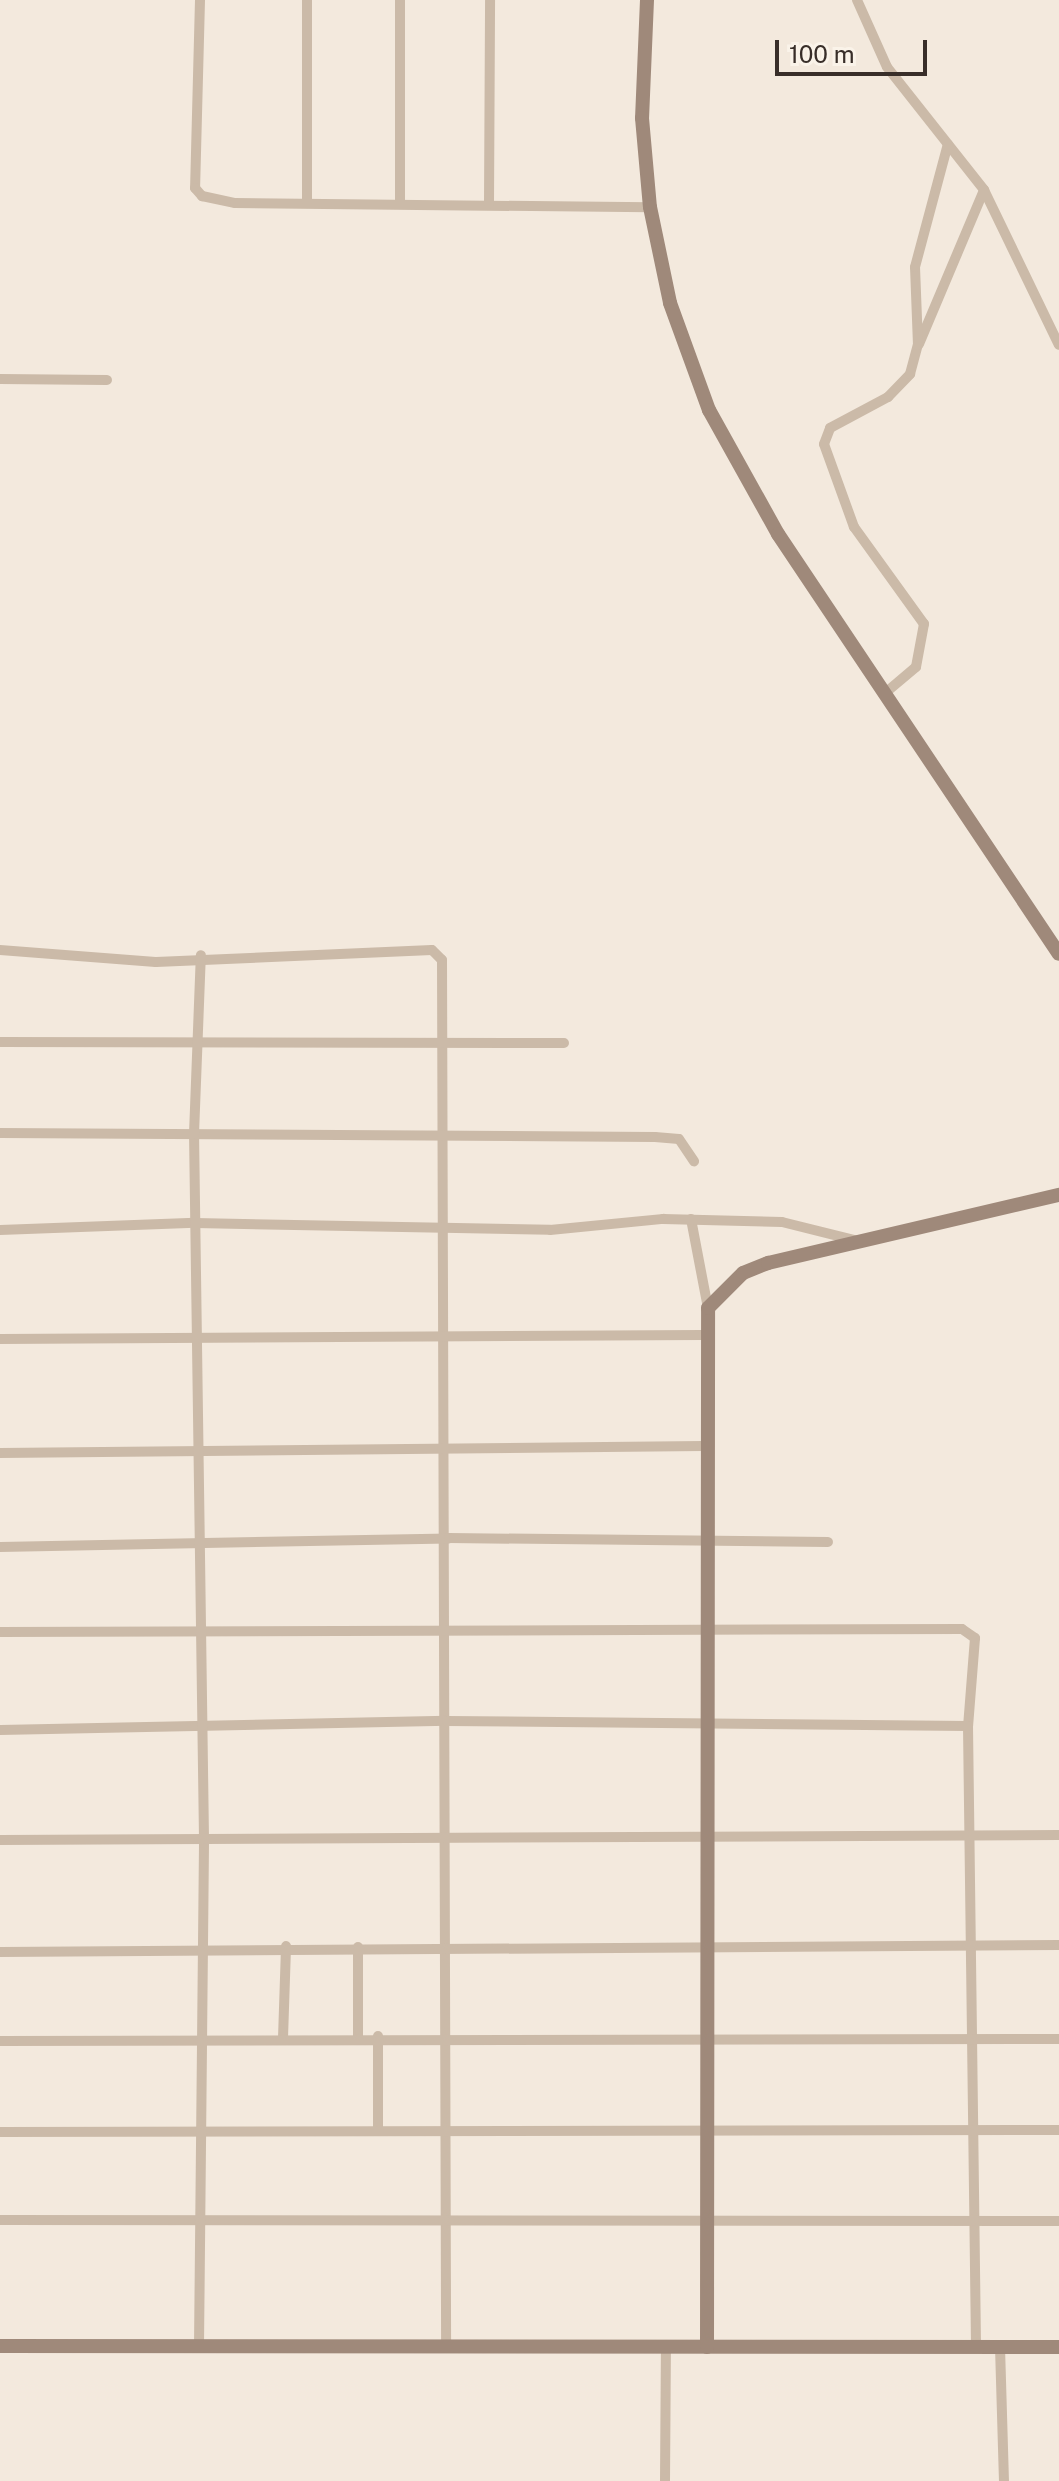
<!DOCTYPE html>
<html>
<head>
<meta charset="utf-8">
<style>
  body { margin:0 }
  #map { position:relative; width:1059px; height:2481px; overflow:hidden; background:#f3e9dd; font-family:"Public Sans",sans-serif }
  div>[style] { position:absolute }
  .street>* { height:10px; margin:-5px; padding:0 5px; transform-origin:5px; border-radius:5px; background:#cbbaa8 }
  .secondary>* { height:14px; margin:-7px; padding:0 7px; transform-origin:7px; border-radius:7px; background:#9f897a }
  span { translate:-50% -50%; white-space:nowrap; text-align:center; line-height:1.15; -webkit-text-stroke:6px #faf3e9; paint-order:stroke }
  .scale { position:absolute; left:775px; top:40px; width:152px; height:36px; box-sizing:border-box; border:4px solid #382e29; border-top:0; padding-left:10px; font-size:24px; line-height:28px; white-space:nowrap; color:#382e29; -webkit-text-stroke:6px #faf3e9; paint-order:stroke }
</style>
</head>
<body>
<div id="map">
  <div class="street">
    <i style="left:200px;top:0;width:188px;rotate:91.5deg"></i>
    <i style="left:195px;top:188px;width:11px;rotate:49deg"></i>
    <i style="left:202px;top:196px;width:34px;rotate:12deg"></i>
    <i style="left:235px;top:203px;width:415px;rotate:0.6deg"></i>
    <i style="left:400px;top:0;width:201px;rotate:90deg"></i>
    <i style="left:857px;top:0;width:73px;rotate:65.9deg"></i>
    <i style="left:887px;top:67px;width:157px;rotate:51.7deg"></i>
    <i style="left:984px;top:190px;width:172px;rotate:64.2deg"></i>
    <i style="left:307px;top:203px;width:203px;rotate:-90deg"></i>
    <i style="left:489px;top:204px;width:204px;rotate:-89.7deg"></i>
    <i style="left:919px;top:344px;width:167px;rotate:-67.1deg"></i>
    <i style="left:0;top:379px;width:107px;rotate:0.5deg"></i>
    <i style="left:884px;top:694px;width:42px;rotate:-40.2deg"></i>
    <i style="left:916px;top:667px;width:44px;rotate:-79.5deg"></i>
    <i style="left:924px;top:624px;width:120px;rotate:-125.8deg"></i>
    <i style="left:854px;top:527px;width:88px;rotate:-109.9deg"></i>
    <i style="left:824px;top:444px;width:17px;rotate:-69deg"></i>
    <i style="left:830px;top:428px;width:66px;rotate:-28.1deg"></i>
    <i style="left:888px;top:397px;width:32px;rotate:-46deg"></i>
    <i style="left:910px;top:374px;width:30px;rotate:-75deg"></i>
    <i style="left:918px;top:345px;width:78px;rotate:-92.2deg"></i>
    <i style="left:915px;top:267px;width:127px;rotate:-75deg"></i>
    <i style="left:0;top:950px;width:156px;rotate:4.4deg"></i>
    <i style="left:156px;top:962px;width:276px;rotate:-2.5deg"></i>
    <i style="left:432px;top:950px;width:14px;rotate:45deg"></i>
    <i style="left:442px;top:960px;width:1387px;rotate:89.83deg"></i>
    <i style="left:0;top:1042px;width:564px;rotate:0.1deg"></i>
    <i style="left:0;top:1133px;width:655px;rotate:0.35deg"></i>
    <i style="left:655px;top:1137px;width:24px;rotate:5deg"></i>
    <i style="left:679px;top:1139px;width:27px;rotate:56deg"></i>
    <i style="left:691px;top:1219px;width:91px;rotate:79.2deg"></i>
    <i style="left:0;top:1230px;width:195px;rotate:-2.1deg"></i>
    <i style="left:195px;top:1223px;width:355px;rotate:1.1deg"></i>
    <i style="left:550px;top:1230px;width:114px;rotate:-5.6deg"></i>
    <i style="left:663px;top:1219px;width:119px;rotate:1.4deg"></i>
    <i style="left:782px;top:1222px;width:78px;rotate:14deg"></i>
    <i style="left:0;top:1339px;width:702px;rotate:-0.33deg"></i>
    <i style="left:0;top:1453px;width:703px;rotate:-0.57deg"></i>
    <i style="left:0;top:1547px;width:449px;rotate:-1.1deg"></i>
    <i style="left:449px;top:1538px;width:379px;rotate:0.6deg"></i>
    <i style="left:0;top:1632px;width:962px;rotate:-0.18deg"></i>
    <i style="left:962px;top:1629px;width:16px;rotate:35deg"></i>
    <i style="left:975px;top:1638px;width:88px;rotate:94.5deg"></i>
    <i style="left:968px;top:1726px;width:621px;rotate:89.26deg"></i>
    <i style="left:0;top:1730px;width:447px;rotate:-1.2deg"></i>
    <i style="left:447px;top:1721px;width:521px;rotate:0.55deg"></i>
    <i style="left:0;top:1840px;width:1059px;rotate:-0.27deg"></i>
    <i style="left:0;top:1952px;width:1059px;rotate:-0.38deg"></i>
    <i style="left:358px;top:2036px;width:89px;rotate:-90deg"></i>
    <i style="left:283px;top:2038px;width:92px;rotate:-88.1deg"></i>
    <i style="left:0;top:2041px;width:1059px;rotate:-0.11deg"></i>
    <i style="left:378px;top:2131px;width:95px;rotate:-90deg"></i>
    <i style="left:0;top:2132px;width:1059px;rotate:-0.11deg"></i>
    <i style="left:0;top:2220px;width:1059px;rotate:0.05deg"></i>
    <i style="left:199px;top:2346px;width:507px;rotate:-89.43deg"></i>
    <i style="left:204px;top:1839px;width:705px;rotate:-90.81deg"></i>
    <i style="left:194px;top:1134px;width:179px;rotate:-87.8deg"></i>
    <i style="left:1000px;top:2347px;width:134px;rotate:88.3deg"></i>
    <i style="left:665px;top:2481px;width:134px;rotate:-89.6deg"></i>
  </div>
  <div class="secondary">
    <i style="left:647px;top:0;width:118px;rotate:92.4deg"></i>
    <i style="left:642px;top:118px;width:89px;rotate:84.9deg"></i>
    <i style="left:650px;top:207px;width:98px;rotate:78.2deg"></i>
    <i style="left:670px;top:303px;width:114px;rotate:70deg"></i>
    <i style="left:709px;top:410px;width:142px;rotate:60.9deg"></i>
    <i style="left:778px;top:534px;width:505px;rotate:56.22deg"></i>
    <i style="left:0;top:2346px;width:1059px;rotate:0.05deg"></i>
    <i style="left:707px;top:2347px;width:1039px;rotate:-89.94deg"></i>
    <i style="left:708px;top:1308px;width:49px;rotate:-45deg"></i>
    <i style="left:743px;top:1273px;width:27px;rotate:-22deg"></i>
    <i style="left:768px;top:1263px;width:299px;rotate:-13.2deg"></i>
  </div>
  <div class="scale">100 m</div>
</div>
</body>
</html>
